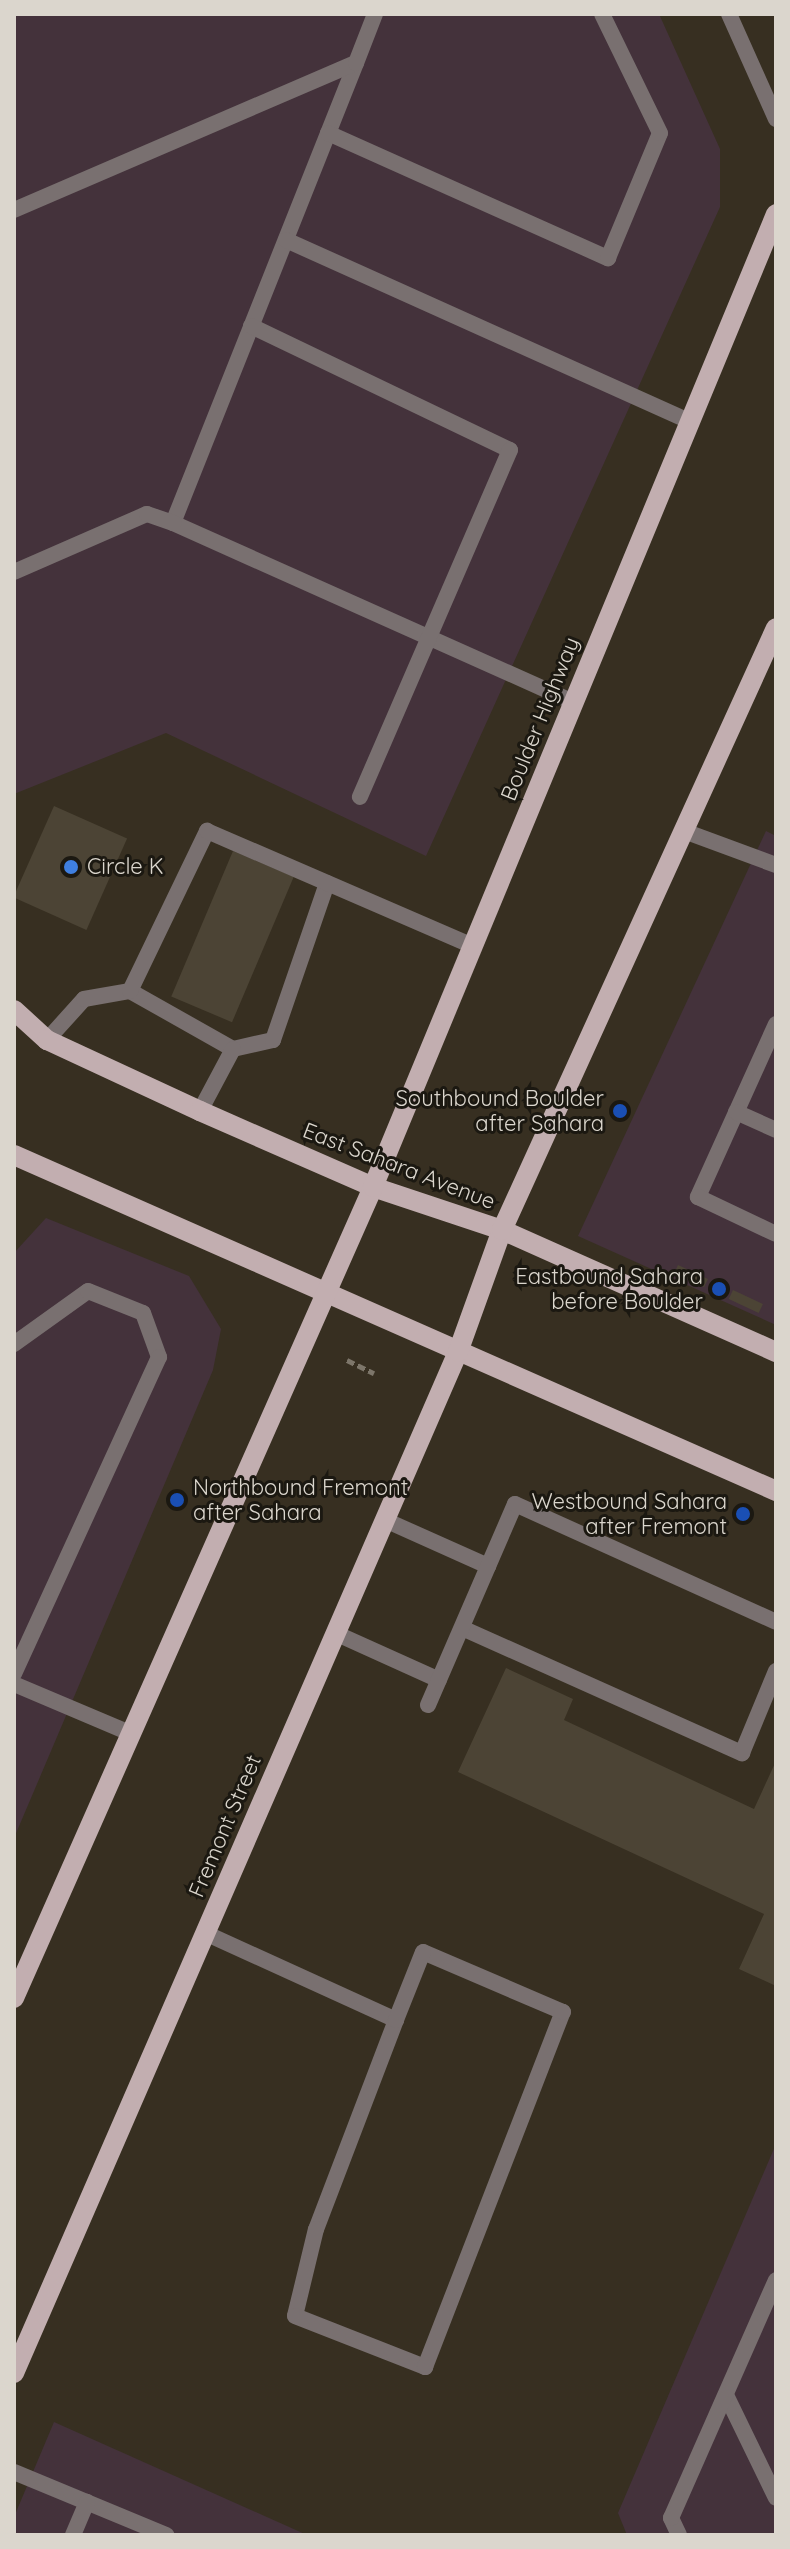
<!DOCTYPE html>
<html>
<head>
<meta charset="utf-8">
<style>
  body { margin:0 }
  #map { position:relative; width:790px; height:2549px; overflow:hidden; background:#372f21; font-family:Quicksand,sans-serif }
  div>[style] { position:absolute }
  .commercial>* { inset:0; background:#44323b }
  .building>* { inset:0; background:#4c4435; transform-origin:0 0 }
  .path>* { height:5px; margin-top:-2.5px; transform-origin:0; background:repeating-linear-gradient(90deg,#7d766a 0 8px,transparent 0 12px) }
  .service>* { height:16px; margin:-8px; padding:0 8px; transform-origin:8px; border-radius:8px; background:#797070 }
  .minor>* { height:16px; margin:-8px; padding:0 8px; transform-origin:8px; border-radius:8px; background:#797070 }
  .primary>* { height:20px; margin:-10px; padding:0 10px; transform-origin:10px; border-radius:10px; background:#c2aeb0 }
  .dots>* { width:22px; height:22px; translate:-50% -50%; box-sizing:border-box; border:4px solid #1b1811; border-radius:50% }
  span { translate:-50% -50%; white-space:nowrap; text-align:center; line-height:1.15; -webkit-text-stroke:6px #1b1811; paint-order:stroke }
  .street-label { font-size:22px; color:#dbd6cd }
  .poi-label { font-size:22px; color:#dbd6cd }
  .left { translate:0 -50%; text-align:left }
  .right { translate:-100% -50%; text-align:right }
  .frame { position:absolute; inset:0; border:16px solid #dbd6cd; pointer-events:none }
</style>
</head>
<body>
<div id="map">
  <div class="commercial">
    <i style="clip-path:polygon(14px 14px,659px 14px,720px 149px,720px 207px,426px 856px,166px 733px,14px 794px)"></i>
    <i style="clip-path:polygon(766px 831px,776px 836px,776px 1325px,578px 1236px)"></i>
    <i style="clip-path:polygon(46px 1218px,189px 1276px,221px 1329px,213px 1370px,14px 1838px,14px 1253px)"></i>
    <i style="clip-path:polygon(776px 2144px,776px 2535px,627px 2535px,618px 2513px)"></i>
    <i style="clip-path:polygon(54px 2422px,307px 2535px,14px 2535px,14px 2517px)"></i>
  </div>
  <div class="building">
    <i style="left:54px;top:806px;width:80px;height:100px;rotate:24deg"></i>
    <i style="left:233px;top:851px;width:66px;height:158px;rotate:23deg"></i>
    <i style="left:678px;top:1265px;width:33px;height:9px;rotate:25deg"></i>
    <i style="left:733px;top:1290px;width:33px;height:10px;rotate:25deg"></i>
    <i style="clip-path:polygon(506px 1668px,573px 1699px,564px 1720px,754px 1809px,776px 1761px,776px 1986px,739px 1969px,764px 1914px,458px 1772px)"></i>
  </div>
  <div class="path">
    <i style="left:347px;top:1360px;width:30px;rotate:26deg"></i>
  </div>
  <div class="service">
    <i style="left:356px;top:63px;width:495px;rotate:111.7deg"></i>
    <i style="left:173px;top:523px;width:438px;rotate:24.1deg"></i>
    <i style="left:328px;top:133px;width:307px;rotate:24.1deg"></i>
    <i style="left:608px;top:258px;width:135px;rotate:-67.4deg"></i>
    <i style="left:660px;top:133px;width:132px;rotate:-116deg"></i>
    <i style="left:14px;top:210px;width:372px;rotate:-23.3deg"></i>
    <i style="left:356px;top:63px;width:53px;rotate:-68.8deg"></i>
    <i style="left:286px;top:240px;width:441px;rotate:24.2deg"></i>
    <i style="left:251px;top:326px;width:287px;rotate:25.6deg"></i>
    <i style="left:510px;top:450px;width:378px;rotate:113.4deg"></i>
    <i style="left:14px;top:572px;width:145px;rotate:-23.6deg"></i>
    <i style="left:147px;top:514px;width:28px;rotate:19deg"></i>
    <i style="left:684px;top:831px;width:98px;rotate:20.3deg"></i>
    <i style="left:130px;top:991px;width:118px;rotate:29.4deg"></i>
    <i style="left:233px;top:1049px;width:41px;rotate:-12.7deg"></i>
    <i style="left:273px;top:1040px;width:166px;rotate:-71deg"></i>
    <i style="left:776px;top:1024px;width:190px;rotate:114.3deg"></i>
    <i style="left:698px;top:1197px;width:86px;rotate:25.4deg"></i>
    <i style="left:47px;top:1040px;width:55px;rotate:-47.9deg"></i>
    <i style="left:84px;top:999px;width:47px;rotate:-9.9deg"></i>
    <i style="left:130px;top:991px;width:178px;rotate:-64.3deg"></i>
    <i style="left:207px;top:831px;width:290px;rotate:23.4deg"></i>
    <i style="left:200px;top:1111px;width:70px;rotate:-62deg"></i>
    <i style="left:736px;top:1112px;width:44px;rotate:24.2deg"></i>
    <i style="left:14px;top:1344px;width:91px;rotate:-35.6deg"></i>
    <i style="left:88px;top:1291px;width:59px;rotate:21.8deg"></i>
    <i style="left:143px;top:1313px;width:47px;rotate:70deg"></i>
    <i style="left:159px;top:1357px;width:348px;rotate:114.6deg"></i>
    <i style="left:385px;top:1520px;width:113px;rotate:24.1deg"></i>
    <i style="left:462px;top:1628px;width:307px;rotate:24.1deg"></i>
    <i style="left:742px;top:1753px;width:89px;rotate:-67.5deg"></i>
    <i style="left:335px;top:1633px;width:114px;rotate:24.3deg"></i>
    <i style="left:14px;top:1684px;width:126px;rotate:22.9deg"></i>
    <i style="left:428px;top:1705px;width:219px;rotate:-66.6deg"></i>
    <i style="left:515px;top:1504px;width:286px;rotate:24.3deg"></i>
    <i style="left:205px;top:1933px;width:210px;rotate:24.5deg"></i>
    <i style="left:396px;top:2020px;width:224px;rotate:110.9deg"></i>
    <i style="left:316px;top:2229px;width:89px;rotate:103.6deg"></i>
    <i style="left:295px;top:2316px;width:140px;rotate:21.4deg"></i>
    <i style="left:425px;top:2367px;width:381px;rotate:-68.8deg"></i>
    <i style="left:563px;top:2012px;width:152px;rotate:-156.8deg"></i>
    <i style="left:423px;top:1952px;width:73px;rotate:111.7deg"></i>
    <i style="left:727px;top:2397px;width:112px;rotate:64.1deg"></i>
    <i style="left:14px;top:2472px;width:165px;rotate:22.5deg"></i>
    <i style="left:73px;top:2535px;width:36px;rotate:-67deg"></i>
    <i style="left:679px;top:2535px;width:19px;rotate:-115deg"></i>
    <i style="left:671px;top:2518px;width:260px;rotate:-66.2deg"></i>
  </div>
  <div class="minor">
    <i style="left:729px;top:14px;width:115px;rotate:65.9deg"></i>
  </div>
  <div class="primary">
    <i style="left:14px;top:1010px;width:45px;rotate:42.3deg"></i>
    <i style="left:47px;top:1040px;width:169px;rotate:24.9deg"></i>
    <i style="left:200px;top:1111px;width:189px;rotate:23.7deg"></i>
    <i style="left:373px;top:1187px;width:136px;rotate:18.4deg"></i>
    <i style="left:502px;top:1230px;width:300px;rotate:24deg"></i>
    <i style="left:14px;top:1155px;width:833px;rotate:23.79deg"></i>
    <i style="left:14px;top:1998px;width:887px;rotate:-66.12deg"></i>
    <i style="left:373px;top:1187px;width:1053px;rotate:-67.5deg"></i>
    <i style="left:14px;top:2373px;width:1113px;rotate:-66.5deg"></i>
    <i style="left:458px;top:1352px;width:130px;rotate:-70.2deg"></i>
    <i style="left:502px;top:1230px;width:661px;rotate:-65.53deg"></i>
  </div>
  <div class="dots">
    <i style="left:71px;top:867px;background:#3f7fe0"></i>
    <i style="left:620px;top:1111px;background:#1a4fb4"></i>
    <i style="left:719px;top:1289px;background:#1a4fb4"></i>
    <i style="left:177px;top:1500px;background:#1a4fb4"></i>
    <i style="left:743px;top:1514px;background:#1a4fb4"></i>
  </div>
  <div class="street-label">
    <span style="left:540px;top:719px;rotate:-68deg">Boulder Highway</span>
    <span style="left:399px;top:1166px;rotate:21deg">East Sahara Avenue</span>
    <span style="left:225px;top:1826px;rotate:-67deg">Fremont Street</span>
  </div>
  <div class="poi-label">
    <span class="left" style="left:87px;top:867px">Circle K</span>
    <span class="right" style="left:604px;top:1111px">Southbound Boulder<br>after Sahara</span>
    <span class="right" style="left:703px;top:1289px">Eastbound Sahara<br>before Boulder</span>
    <span class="left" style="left:193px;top:1500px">Northbound Fremont<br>after Sahara</span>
    <span class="right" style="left:727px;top:1514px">Westbound Sahara<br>after Fremont</span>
  </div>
  <div class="frame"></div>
</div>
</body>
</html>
